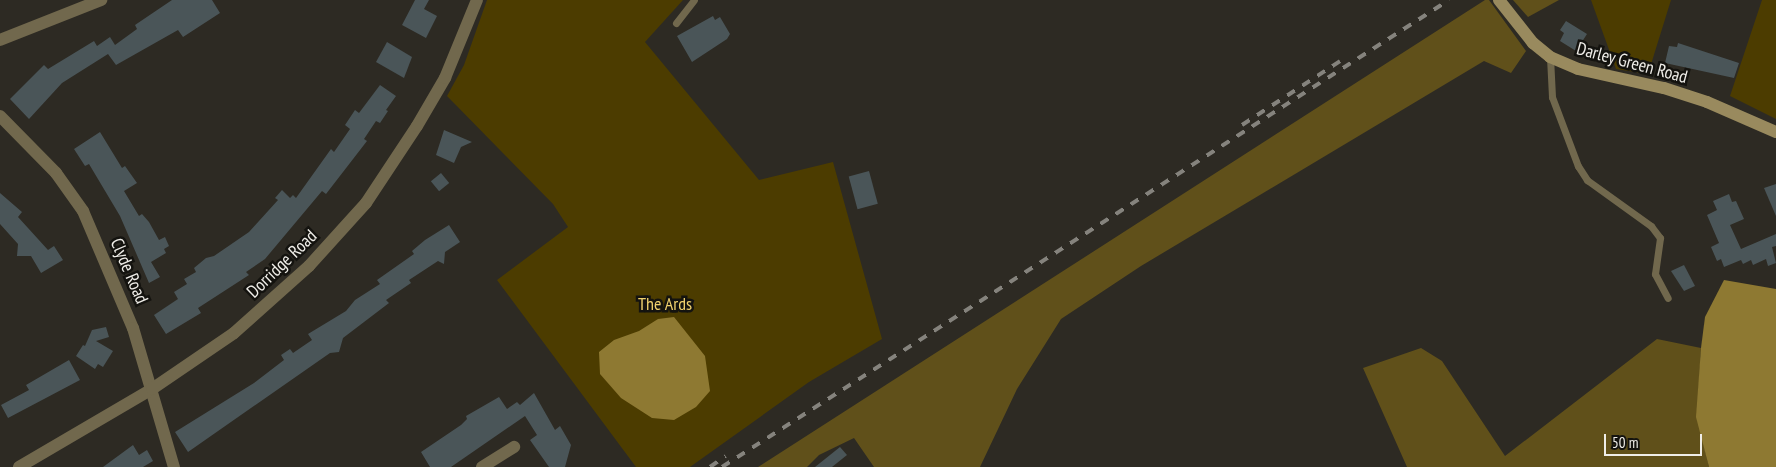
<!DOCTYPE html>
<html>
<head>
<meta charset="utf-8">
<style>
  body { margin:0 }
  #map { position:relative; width:1776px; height:467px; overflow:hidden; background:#2d2a23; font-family:"PT Sans Narrow",sans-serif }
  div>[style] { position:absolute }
  .green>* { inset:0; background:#4c3c00 }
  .forest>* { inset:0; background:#60501a }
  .water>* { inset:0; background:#8e7932 }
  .building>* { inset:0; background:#4a5558; transform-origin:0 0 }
  .lane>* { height:7px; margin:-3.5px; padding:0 3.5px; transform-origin:3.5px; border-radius:3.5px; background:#71684d }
  .street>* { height:12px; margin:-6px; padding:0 6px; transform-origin:6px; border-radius:6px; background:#71684d }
  .secondary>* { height:12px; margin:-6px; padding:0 6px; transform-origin:6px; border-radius:6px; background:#998a5e }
  .rail>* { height:4px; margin-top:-2px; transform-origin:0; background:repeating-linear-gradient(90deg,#85837d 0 9px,transparent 0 18px) }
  span { translate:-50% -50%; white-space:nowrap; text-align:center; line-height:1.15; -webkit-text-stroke:5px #14130f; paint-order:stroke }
  .street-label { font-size:18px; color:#efede8 }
  .park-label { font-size:18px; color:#f0d16e }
  .scale { position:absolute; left:1604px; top:434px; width:98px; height:22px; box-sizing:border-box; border:2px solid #efede8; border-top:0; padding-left:6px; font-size:15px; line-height:18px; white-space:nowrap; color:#efede8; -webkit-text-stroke:4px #14130f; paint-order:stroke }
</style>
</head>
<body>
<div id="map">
  <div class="green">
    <i style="clip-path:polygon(487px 0,683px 0,645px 42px,759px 180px,833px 162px,882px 339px,809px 382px,690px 467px,636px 467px,497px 280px,568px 227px,553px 204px,447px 96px,464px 65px)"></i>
    <i style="clip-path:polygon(1591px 0,1671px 0,1648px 74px,1616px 69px)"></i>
    <i style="clip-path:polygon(1762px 0,1776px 0,1776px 119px,1730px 96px)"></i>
  </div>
  <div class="forest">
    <i style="clip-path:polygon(1485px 0,1489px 0,1526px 51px,1511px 73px,1484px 61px,1141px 266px,1061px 319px,1017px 389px,980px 467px,874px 467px,854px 438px,819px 455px,807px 467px,758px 467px)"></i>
    <i style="clip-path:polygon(1513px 0,1559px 0,1528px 17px)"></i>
    <i style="clip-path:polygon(1657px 339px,1701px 348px,1697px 417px,1709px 467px,1407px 467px,1363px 368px,1421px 348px,1442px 361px,1505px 456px)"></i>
  </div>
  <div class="water">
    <i style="clip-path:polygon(1724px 280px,1776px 289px,1776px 467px,1709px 467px,1696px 417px,1701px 348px,1705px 317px)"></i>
    <i style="clip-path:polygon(674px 317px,705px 356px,710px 391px,696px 407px,674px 420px,652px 418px,621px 398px,600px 374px,599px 352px,614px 340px,639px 331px,658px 319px)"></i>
  </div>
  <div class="building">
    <i style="clip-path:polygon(172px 0,212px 0,220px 13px,183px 37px,178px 30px,116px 65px,108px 54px,62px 83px,29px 119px,10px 99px,44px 65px,48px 69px,94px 41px,97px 46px,110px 37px,115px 45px,137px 29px,135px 25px)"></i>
    <i style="clip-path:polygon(415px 0,429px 0,424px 9px,437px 16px,426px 38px,402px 25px)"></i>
    <i style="clip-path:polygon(713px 16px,715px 20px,720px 17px,730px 34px,727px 39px,692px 62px,677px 36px)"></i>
    <i style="clip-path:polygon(1566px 21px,1587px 34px,1576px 51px,1560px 41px,1564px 33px,1560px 30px)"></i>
    <i style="clip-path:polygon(387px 42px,412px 57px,404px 78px,376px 62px)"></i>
    <i style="clip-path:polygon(1678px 43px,1739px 63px,1734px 78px,1665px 63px,1669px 46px,1677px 47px)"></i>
    <i style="clip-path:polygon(380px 85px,396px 96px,386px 110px,388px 111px,380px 123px,376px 121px,364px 139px,367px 141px,326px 194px,322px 191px,265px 259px,246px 272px,249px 275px,198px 308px,201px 313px,166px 334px,154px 315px,178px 299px,174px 292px,187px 284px,184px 279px,196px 272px,194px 268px,206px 258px,214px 256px,249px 232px,278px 200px,275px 198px,282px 190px,290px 198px,293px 195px,296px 198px,331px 149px,334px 152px,350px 129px,345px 125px,355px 110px,359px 113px)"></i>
    <i style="clip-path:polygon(444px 130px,472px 142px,461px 147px,454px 163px,436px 155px)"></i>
    <i style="clip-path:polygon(100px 132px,122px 168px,125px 166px,137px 183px,124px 191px,139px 216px,142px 214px,149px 222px,159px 240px,165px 237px,169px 246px,164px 249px,166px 253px,151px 262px,160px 277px,149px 283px,120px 216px,89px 164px,85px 166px,74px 149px)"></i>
    <i style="left:869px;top:171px;width:34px;height:21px;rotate:75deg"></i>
    <i style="left:441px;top:173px;width:13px;height:13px;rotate:51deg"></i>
    <i style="clip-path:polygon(1776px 184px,1776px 216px,1764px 188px)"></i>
    <i style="clip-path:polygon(0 193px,22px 212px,18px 217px,48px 250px,54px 246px,63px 260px,41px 273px,31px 256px,17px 256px,18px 244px,0 224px)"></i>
    <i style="clip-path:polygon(1729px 194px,1732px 202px,1736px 201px,1744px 219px,1730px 225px,1741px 249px,1776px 234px,1776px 246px,1772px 247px,1776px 263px,1768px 266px,1766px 259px,1753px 265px,1751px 260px,1743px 264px,1741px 260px,1724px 267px,1721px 259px,1717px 261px,1711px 247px,1719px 243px,1707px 215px,1717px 210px,1713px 201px)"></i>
    <i style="clip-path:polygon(449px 225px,460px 242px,445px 252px,444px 264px,438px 261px,409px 280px,411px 283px,386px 300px,389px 303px,343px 338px,339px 352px,330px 353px,188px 452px,175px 432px,254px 383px,284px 360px,281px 355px,290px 349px,293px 353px,312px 340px,308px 334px,346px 311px,355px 300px,380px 284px,377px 280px,414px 254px,412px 251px,425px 240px)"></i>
    <i style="clip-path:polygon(1684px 265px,1695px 286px,1684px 291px,1671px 271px)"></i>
    <i style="clip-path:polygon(106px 327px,109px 337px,96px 341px,113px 351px,103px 367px,98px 364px,95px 369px,76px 356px,83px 345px,85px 346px,92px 330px)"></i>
    <i style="clip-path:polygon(69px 360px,80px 380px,8px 418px,1px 405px,29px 390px,26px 385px)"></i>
    <i style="clip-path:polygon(534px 393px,555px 430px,560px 426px,571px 445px,565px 467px,549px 467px,530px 440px,537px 435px,525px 416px,451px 467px,430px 467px,421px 452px,461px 425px,467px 419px,466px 416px,499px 397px,507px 409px,517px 402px,520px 405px)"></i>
    <i style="clip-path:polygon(133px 445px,139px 455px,147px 450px,153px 461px,143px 467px,103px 467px)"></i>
    <i style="clip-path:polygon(840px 447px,847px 455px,832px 467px,815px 467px)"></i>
  </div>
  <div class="lane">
    <i style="left:676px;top:23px;width:29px;rotate:-52deg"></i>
    <i style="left:1550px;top:57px;width:40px;rotate:87.1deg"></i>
    <i style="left:1552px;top:97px;width:74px;rotate:69.4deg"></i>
    <i style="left:1578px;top:166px;width:17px;rotate:57deg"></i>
    <i style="left:1587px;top:180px;width:79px;rotate:35.7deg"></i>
    <i style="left:1651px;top:226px;width:15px;rotate:53deg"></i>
    <i style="left:1660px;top:238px;width:36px;rotate:98deg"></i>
    <i style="left:1655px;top:274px;width:27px;rotate:62deg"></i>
  </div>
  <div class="street">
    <i style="left:0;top:40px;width:109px;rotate:-21.6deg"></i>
    <i style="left:0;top:116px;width:80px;rotate:45.5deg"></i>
    <i style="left:56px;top:173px;width:47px;rotate:54.6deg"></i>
    <i style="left:83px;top:211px;width:127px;rotate:66.9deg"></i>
    <i style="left:133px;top:328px;width:145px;rotate:73.6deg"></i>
    <i style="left:19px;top:467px;width:154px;rotate:-30.4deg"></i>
    <i style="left:152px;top:389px;width:99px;rotate:-34.3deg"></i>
    <i style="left:234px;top:333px;width:101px;rotate:-41.8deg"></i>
    <i style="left:309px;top:266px;width:85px;rotate:-47.9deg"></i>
    <i style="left:366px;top:203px;width:92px;rotate:-56.5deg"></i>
    <i style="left:417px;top:126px;width:56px;rotate:-59.7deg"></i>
    <i style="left:445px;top:78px;width:84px;rotate:-67.7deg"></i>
    <i style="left:482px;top:467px;width:38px;rotate:-32deg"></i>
  </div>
  <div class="secondary">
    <i style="left:1499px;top:0;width:55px;rotate:51.7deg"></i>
    <i style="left:1533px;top:43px;width:22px;rotate:39deg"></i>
    <i style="left:1550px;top:57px;width:30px;rotate:23deg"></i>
    <i style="left:1578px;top:69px;width:88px;rotate:12.5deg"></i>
    <i style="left:1664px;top:88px;width:45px;rotate:18deg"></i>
    <i style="left:1707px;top:102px;width:75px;rotate:23.5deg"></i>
  </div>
  <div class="rail">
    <i style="left:1242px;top:125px;width:117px;rotate:-33.1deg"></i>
    <i style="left:710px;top:467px;width:19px;rotate:-35deg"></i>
    <i style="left:722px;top:467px;width:864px;rotate:-32.72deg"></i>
  </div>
  <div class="street-label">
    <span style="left:1632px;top:63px;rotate:15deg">Darley Green Road</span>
    <span style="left:282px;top:264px;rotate:-44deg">Dorridge Road</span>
    <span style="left:129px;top:271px;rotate:67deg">Clyde Road</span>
  </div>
  <div class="park-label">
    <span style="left:665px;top:304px">The Ards</span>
  </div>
  <div class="scale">50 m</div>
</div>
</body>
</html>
